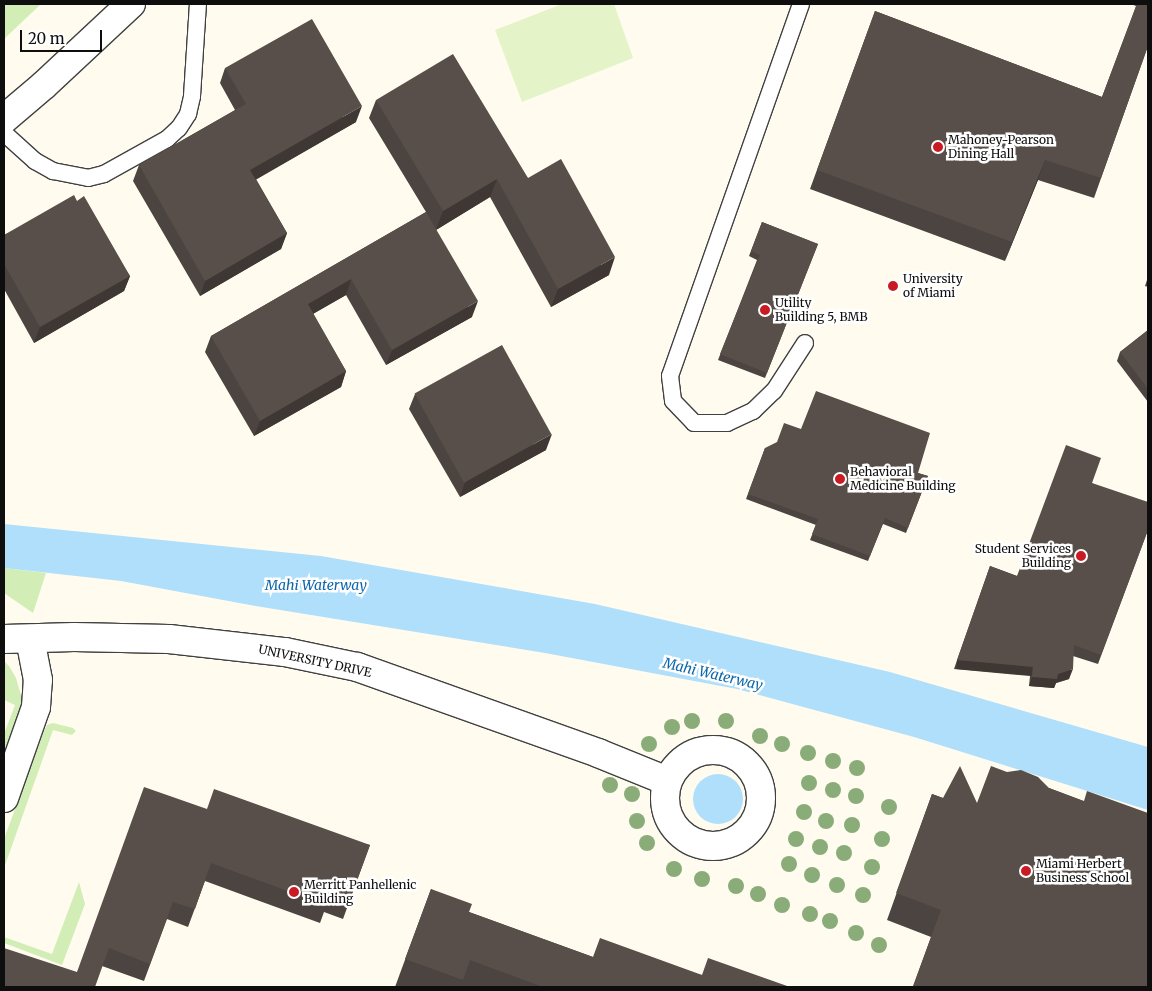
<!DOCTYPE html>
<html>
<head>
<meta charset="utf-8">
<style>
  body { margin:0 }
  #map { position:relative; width:1152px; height:991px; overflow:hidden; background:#fffcef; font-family:Merriweather,serif }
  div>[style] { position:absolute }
  .green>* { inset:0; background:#d2edb5 }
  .pitch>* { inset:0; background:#e4f3c8 }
  .water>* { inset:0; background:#b0dffb }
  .round { border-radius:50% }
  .roads { filter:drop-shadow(1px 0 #414141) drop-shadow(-1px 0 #414141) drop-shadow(0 1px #414141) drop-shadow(0 -1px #414141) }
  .service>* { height:16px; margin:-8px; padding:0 8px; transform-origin:8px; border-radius:8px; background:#fff }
  .minor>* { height:28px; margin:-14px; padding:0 14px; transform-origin:14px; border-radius:14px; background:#fff }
  .minor>.ring { margin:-14px; padding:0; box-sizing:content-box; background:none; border:28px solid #fff; border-radius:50% }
  .trees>* { width:16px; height:16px; margin:-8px; border-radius:50%; background:#8aac79 }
  .wall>* { inset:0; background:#4c4440 }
  .shaded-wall>* { inset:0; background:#3e3734; transform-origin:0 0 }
  .building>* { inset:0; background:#584f4a; transform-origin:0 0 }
  .dots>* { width:14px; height:14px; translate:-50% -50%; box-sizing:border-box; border:2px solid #fff; border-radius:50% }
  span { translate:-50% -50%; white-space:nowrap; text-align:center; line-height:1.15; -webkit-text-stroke:5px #fff; paint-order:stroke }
  .poi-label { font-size:12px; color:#0e0e0e }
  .left { translate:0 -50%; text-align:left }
  .right { translate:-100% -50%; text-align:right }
  .street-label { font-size:12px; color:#0e0e0e }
  .water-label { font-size:14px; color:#0d66aa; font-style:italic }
  .frame { position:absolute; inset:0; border:5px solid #0e0e0e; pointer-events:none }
  .scale { position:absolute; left:20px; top:30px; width:82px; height:22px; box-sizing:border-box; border:2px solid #0e0e0e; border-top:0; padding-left:6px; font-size:15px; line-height:18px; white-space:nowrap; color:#0e0e0e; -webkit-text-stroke:4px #fff; paint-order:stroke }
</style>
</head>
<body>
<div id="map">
  <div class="green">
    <i style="clip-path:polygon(4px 4px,41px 4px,4px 39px)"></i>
    <i style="clip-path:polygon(4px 568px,46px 573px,33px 613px,4px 593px)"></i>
    <i style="clip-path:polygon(4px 661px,9px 666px,16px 678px,22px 699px,21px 716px,4px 762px,4px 734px,15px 705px,4px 700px)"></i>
    <i style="clip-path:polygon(53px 723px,73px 728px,76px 731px,72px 735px,53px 730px,4px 868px,4px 839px,44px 731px,47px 725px)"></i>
    <i style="clip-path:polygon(79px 882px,85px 904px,62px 965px,4px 943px,4px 937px,52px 954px)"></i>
  </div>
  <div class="pitch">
    <i style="clip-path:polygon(562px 4px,614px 4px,633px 58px,522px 102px,495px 30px)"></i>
  </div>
  <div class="water">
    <i style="clip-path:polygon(4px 524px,321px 556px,595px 604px,890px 672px,1148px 747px,1148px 810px,914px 737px,737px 689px,545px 653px,250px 605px,121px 581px,4px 568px)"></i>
    <i class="round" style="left:693px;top:774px;width:50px;height:50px"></i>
  </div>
  <div class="roads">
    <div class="service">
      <i style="left:801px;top:4px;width:394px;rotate:109.4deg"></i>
      <i style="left:670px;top:376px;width:25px;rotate:83deg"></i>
      <i style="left:673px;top:401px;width:30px;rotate:46deg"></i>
      <i style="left:694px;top:423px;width:33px"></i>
      <i style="left:727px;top:423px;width:29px;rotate:-25deg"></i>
      <i style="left:753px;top:411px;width:29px;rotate:-44deg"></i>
      <i style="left:774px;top:391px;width:57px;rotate:-57.1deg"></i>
      <i style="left:4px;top:133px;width:42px;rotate:42.1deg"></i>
      <i style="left:35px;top:161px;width:21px;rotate:29deg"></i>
      <i style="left:53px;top:171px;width:36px;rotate:11deg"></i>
      <i style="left:88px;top:178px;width:16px;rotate:-14deg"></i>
      <i style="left:104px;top:174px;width:72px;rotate:-29.1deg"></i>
      <i style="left:167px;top:139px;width:16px;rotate:-43deg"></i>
      <i style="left:179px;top:128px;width:17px;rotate:-57deg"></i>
      <i style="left:188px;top:114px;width:18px;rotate:-77deg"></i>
      <i style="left:192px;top:96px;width:92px;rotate:-86.3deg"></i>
    </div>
    <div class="minor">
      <i style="left:4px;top:119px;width:52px;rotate:-40.4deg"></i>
      <i style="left:44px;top:85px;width:119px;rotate:-43deg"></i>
      <i style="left:4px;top:639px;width:70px;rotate:-1.6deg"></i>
      <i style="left:74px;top:637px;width:95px;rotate:1.2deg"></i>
      <i style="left:169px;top:639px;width:117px;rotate:6.4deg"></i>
      <i style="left:285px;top:652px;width:74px;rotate:11.8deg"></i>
      <i style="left:357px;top:667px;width:256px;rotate:19.6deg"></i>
      <i style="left:598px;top:753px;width:74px;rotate:22.1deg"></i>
      <i class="ring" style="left:665px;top:750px;width:68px;height:68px"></i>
      <i style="left:4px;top:798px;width:96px;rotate:-70.6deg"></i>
      <i style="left:36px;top:707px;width:27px;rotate:-86deg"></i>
      <i style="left:38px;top:680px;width:42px;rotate:-101deg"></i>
    </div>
  </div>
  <div class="trees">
    <i style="left:692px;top:721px"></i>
    <i style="left:726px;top:721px"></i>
    <i style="left:672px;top:727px"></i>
    <i style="left:760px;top:736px"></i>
    <i style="left:649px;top:744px"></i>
    <i style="left:782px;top:744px"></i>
    <i style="left:808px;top:753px"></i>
    <i style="left:833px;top:761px"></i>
    <i style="left:857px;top:768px"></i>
    <i style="left:809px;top:783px"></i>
    <i style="left:610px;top:785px"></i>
    <i style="left:833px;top:790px"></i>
    <i style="left:632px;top:794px"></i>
    <i style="left:856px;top:796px"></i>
    <i style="left:889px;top:807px"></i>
    <i style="left:804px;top:812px"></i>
    <i style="left:637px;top:821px"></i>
    <i style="left:826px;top:821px"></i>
    <i style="left:852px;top:825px"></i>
    <i style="left:796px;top:839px"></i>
    <i style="left:882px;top:839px"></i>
    <i style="left:647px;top:843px"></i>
    <i style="left:820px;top:847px"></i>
    <i style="left:844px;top:853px"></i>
    <i style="left:789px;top:864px"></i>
    <i style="left:872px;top:867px"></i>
    <i style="left:674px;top:869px"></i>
    <i style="left:812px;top:875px"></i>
    <i style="left:702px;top:879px"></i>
    <i style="left:837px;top:885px"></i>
    <i style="left:736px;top:886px"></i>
    <i style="left:758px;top:894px"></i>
    <i style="left:863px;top:895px"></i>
    <i style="left:782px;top:905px"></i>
    <i style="left:810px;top:914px"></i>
    <i style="left:830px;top:921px"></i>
    <i style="left:856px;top:933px"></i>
    <i style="left:879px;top:945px"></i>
  </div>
  <div class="wall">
    <i style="clip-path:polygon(1131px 4px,1148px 4px,1148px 46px,1094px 198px,1038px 180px,1005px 261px,810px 189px,875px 11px,1102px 97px,1136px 6px)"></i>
    <i style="clip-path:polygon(225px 68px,356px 122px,256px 179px,287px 233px,281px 249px,200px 296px,133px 181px,139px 165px,235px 110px,220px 83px)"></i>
    <i style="clip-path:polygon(376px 100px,528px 178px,609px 275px,551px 307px,490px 197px,436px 230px,472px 317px,386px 365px,346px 295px,313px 314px,346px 371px,341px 387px,254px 436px,205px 352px,211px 336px,426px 212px,369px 118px)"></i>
    <i style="clip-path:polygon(77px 201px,130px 276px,124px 291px,34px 343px,4px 289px,4px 235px)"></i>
    <i style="clip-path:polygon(762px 222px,818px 244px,765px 378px,718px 360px,757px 260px,749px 256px)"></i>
    <i style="clip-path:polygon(1148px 277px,1148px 287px,1145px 286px)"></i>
    <i style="clip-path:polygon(1148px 330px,1148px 402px,1117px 361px,1120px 352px)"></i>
    <i style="clip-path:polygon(415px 394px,546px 450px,460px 497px,409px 409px)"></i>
    <i style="clip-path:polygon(765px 448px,918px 473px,928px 476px,906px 533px,883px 524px,868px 561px,810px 540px,816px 525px,746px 499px)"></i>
    <i style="clip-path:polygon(1092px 483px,1148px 530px,1098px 664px,1073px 656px,1069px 679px,1056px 683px,1054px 688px,1029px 686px,1030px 676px,954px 669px,990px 566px,1017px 576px)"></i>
    <i style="clip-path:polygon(1049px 788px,1083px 801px,1148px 987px,913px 987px,931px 937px,887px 920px,932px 794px,943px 798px,977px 803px)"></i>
    <i style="clip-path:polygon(207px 809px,370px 845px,343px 919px,324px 912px,320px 923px,205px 881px,188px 927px,167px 919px,144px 981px,102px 966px,77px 972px)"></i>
    <i style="clip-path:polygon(431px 889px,469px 912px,593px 957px,702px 975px,790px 987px,395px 987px)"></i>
  </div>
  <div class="shaded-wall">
    <i style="clip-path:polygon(362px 106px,356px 122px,245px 186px,250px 170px)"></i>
    <i style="clip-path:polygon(1045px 160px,1038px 180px,1005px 261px,1012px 242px)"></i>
    <i style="clip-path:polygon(497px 179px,490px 197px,436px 230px,443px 211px)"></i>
    <i style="clip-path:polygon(287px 233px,281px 249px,200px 296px,205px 281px)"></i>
    <i style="clip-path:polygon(615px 257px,609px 275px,551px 307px,558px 289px)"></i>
    <i style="clip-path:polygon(130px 276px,124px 291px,34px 343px,40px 327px)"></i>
    <i style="clip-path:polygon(351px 279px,346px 295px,302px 320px,308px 304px)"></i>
    <i style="clip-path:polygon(478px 301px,472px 317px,386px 365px,392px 350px)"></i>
    <i style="clip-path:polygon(346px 371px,341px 387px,254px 436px,260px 421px)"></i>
    <i style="clip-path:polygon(552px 434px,546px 450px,460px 497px,465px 482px)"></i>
    <i style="left:957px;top:660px;width:76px;height:9px;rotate:5deg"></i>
    <i style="clip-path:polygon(1073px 669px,1069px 679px,1056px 683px,1054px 688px,1029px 686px,1032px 677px,1058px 674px)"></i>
  </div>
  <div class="building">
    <i style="clip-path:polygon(1137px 4px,1148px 4px,1148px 46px,1101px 178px,1045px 160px,1012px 242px,817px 170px,875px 11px,1102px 97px)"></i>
    <i style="clip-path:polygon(312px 19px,362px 106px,250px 170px,287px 233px,205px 281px,139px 165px,246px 104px,225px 68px)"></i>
    <i style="clip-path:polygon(453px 54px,528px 178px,561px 159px,615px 257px,558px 289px,497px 179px,443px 211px,376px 100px)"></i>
    <i style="clip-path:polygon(74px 195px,77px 201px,84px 196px,130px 276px,40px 327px,4px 264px,4px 235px)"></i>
    <i style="clip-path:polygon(426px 212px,478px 301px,392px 350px,351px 279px,308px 304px,346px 371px,260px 421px,211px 336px)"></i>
    <i style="clip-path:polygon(762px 222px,818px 244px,767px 373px,720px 354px,760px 255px,751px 251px)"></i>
    <i style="clip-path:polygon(1148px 330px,1148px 389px,1120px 352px)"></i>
    <i style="left:502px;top:345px;width:102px;height:100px;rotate:61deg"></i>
    <i style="clip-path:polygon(816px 391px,930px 433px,918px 473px,928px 476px,908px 528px,885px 518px,870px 556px,812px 534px,818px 519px,748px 494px,765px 448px,777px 442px,784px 423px,801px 429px)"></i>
    <i style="clip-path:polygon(1066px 445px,1101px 458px,1092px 483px,1148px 502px,1148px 530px,1101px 655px,1074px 645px,1073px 669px,1058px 674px,1057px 679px,1032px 677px,1033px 667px,957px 660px,990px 566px,1017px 576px)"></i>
    <i style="clip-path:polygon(960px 766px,977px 803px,991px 766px,1007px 772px,1021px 770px,1038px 777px,1049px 788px,1084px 801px,1087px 791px,1148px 813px,1148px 987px,916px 987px,913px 986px,941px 910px,896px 893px,932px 794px,943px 798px)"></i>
    <i style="clip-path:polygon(144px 787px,207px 809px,214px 789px,370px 845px,349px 902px,330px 895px,326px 905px,211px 863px,195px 909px,173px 902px,150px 964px,109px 948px,95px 987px,4px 987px,4px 948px,77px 972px)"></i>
    <i style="clip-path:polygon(431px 889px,472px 904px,469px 912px,593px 957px,600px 938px,702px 975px,708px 958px,790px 987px,543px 987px,470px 960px,463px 980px,405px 959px)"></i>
  </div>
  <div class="dots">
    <i style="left:938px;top:147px;background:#c91b23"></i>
    <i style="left:893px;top:286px;background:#c91b23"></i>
    <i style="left:765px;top:310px;background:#c91b23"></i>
    <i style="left:840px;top:479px;background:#c91b23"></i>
    <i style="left:1081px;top:556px;background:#c91b23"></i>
    <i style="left:1026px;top:871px;background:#c91b23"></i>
    <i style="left:294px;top:892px;background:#c91b23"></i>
  </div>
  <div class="poi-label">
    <span class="left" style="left:948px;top:147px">Mahoney-Pearson<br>Dining Hall</span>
    <span class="left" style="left:903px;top:286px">University<br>of Miami</span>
    <span class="left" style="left:775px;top:310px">Utility<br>Building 5, BMB</span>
    <span class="left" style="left:850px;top:479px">Behavioral<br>Medicine Building</span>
    <span class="right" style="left:1071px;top:556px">Student Services<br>Building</span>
    <span class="left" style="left:1036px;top:871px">Miami Herbert<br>Business School</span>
    <span class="left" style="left:304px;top:892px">Merritt Panhellenic<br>Building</span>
  </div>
  <div class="street-label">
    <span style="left:315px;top:661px;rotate:12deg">UNIVERSITY DRIVE</span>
  </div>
  <div class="water-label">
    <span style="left:316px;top:585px">Mahi Waterway</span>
    <span style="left:713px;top:674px;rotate:13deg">Mahi Waterway</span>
  </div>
  <div class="frame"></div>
  <div class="scale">20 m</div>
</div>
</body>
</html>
